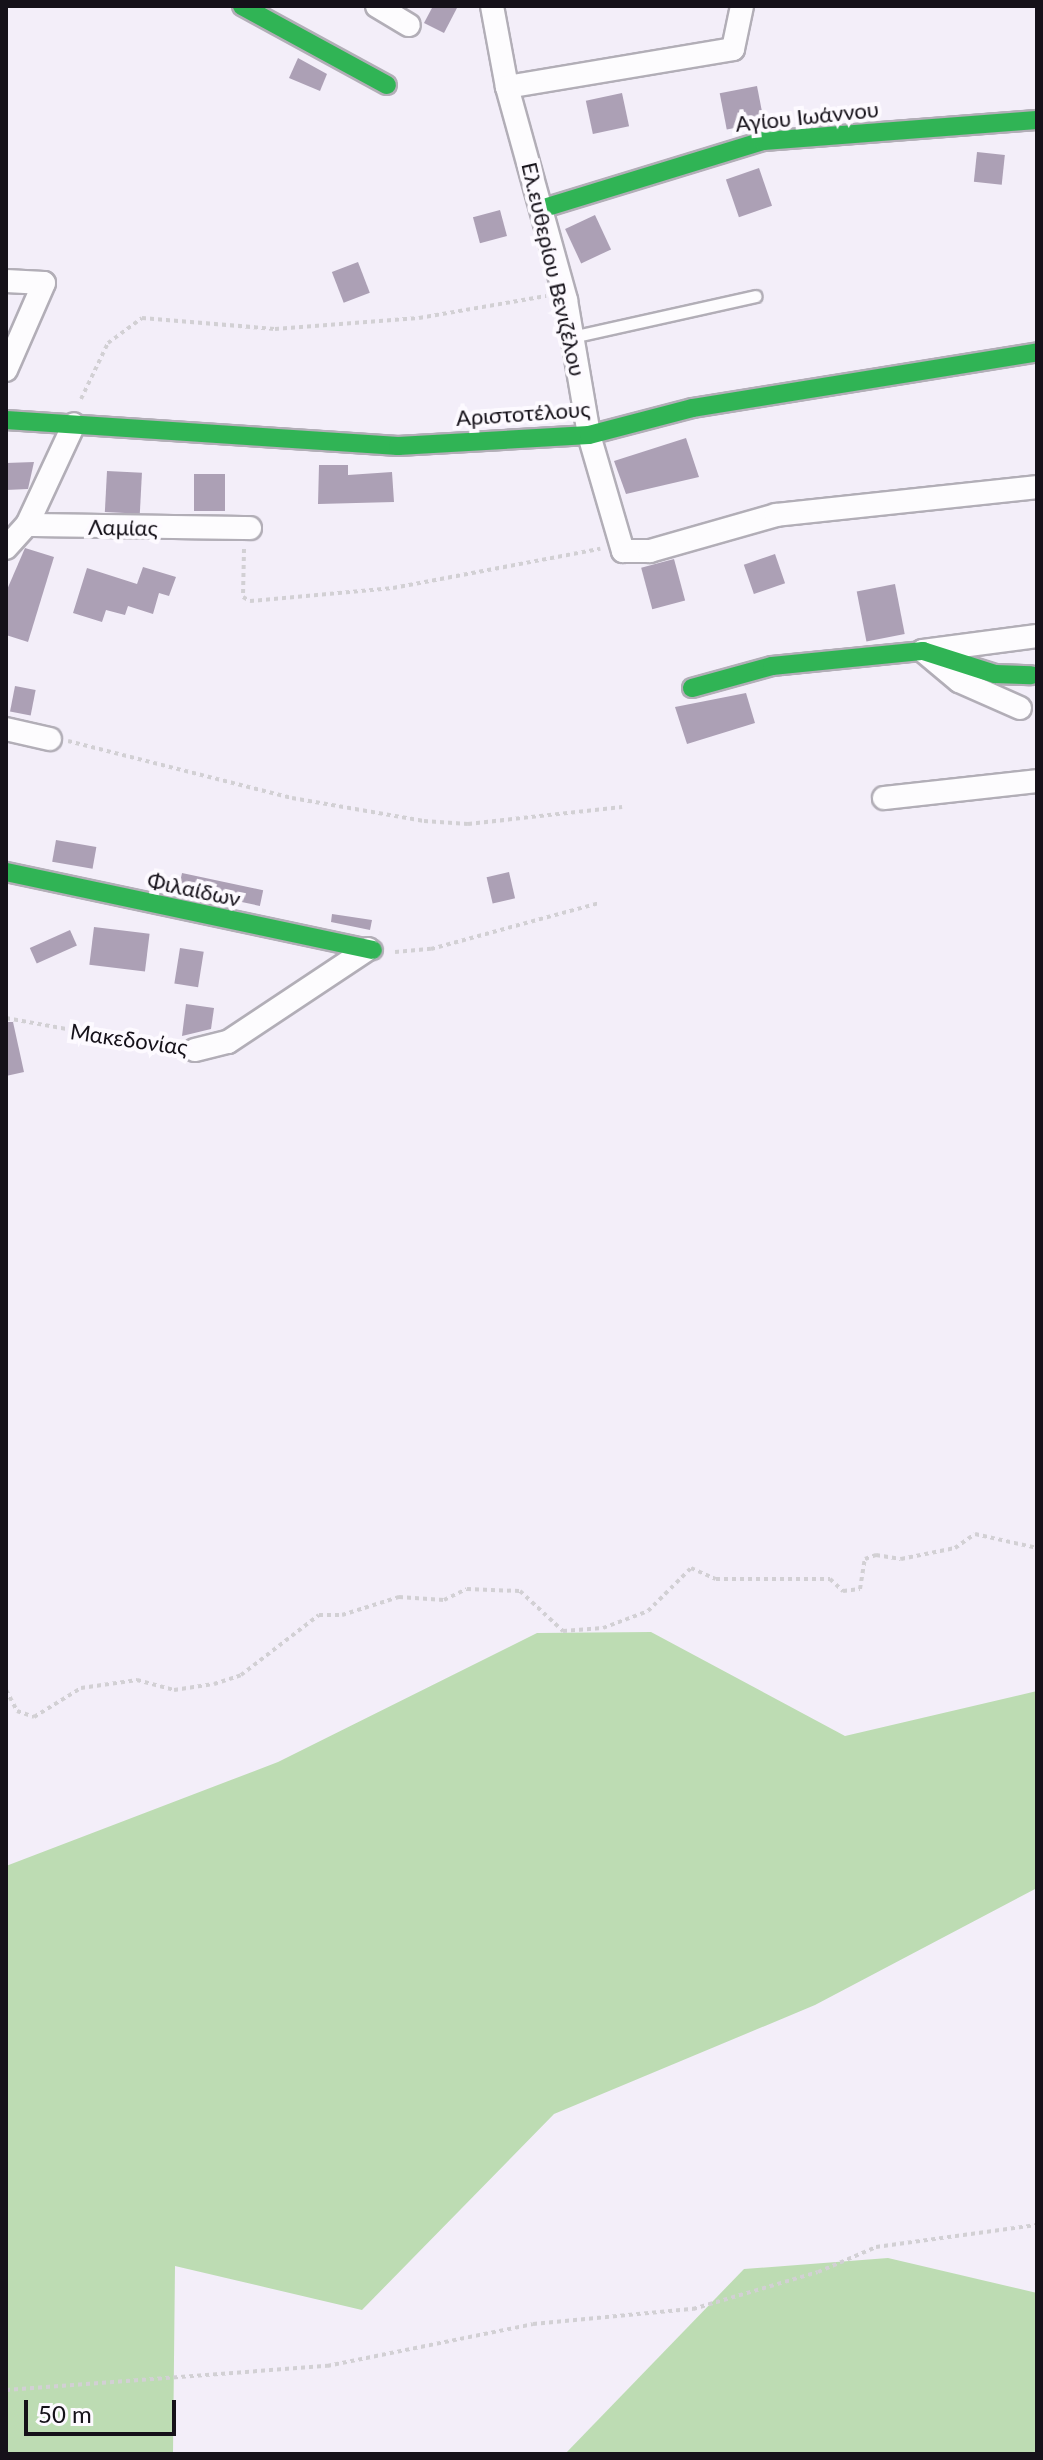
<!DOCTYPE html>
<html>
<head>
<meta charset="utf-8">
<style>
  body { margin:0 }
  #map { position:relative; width:1043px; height:2460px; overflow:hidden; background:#f3eef9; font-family:Lato,sans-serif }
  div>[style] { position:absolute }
  .forest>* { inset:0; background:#bddcb3 }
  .building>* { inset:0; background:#aca0b5; transform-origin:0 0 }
  .path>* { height:4px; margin-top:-2px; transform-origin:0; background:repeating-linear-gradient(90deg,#d2d0d4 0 4px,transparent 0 8px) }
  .roads { filter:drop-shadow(2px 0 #b2aeb7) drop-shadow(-2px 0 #b2aeb7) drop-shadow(0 2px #b2aeb7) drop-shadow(0 -2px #b2aeb7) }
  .lane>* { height:11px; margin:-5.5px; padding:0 5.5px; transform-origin:5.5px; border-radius:5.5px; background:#fdfcfe }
  .street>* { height:22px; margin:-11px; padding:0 11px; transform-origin:11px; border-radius:11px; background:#fdfcfe }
  .fast>* { height:18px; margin:-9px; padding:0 9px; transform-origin:9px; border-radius:9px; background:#30b455 }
  span { translate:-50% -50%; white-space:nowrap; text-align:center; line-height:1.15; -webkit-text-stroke:8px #fdfaff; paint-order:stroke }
  .street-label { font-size:22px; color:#151119 }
  .frame { position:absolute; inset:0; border:8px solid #151119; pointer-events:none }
  .scale { position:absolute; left:24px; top:2400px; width:152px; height:36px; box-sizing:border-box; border:4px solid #151119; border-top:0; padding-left:10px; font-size:24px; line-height:28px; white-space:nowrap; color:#151119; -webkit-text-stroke:6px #fdfaff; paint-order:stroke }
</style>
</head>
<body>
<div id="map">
  <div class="forest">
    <i style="clip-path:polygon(651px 1632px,845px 1736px,1037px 1691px,1037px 1888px,815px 2005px,554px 2114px,362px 2310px,175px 2266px,173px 2454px,6px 2454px,6px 1866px,278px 1762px,537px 1633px)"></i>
    <i style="clip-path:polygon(888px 2258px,1037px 2293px,1037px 2454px,565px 2454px,744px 2269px)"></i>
  </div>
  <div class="building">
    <i style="clip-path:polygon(433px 6px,458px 6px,444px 33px,424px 23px)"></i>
    <i style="clip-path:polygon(298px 58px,327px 74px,320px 91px,289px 78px)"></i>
    <i style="left:757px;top:86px;width:37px;height:38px;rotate:79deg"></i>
    <i style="left:622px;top:93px;width:34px;height:37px;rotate:78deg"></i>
    <i style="left:977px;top:152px;width:28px;height:30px;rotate:6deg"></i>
    <i style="left:759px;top:168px;width:40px;height:35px;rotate:71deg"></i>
    <i style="left:500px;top:210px;width:27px;height:28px;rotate:75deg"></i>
    <i style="left:595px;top:215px;width:38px;height:33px;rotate:65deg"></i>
    <i style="left:358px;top:262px;width:33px;height:28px;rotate:69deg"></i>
    <i style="clip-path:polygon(686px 438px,699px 477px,626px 494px,614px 461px)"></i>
    <i style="clip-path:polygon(34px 462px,28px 489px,6px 490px,6px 463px)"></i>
    <i style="clip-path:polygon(319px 465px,348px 465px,348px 475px,392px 472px,394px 502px,318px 504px)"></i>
    <i style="left:107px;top:471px;width:35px;height:41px;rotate:3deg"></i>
    <i style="left:194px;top:474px;width:31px;height:37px"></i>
    <i style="clip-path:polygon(25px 548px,54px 557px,28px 642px,6px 635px,6px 592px)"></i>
    <i style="left:775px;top:554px;width:31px;height:33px;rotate:71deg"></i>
    <i style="left:674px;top:559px;width:43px;height:34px;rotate:75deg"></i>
    <i style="clip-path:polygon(143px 567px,176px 577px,169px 596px,159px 593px,153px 614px,128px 606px,125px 615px,106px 610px,102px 622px,73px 613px,87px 568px,137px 584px)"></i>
    <i style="left:895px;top:584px;width:51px;height:39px;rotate:79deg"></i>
    <i style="left:15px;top:686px;width:21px;height:26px;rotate:11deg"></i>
    <i style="clip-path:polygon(746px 693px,755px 723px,687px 744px,675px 707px)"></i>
    <i style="left:56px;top:840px;width:41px;height:22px;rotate:10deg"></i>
    <i style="left:509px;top:872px;width:27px;height:23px;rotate:77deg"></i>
    <i style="left:182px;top:873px;width:83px;height:16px;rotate:12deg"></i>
    <i style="clip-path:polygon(332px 914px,372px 920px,370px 930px,331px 922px)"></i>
    <i style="left:94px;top:927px;width:56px;height:38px;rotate:7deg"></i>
    <i style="left:70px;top:930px;width:17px;height:44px;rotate:66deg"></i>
    <i style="left:180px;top:948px;width:24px;height:36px;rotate:9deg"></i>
    <i style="clip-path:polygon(186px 1004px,214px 1008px,211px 1029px,182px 1036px)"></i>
    <i style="clip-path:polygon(6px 1022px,13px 1022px,24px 1072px,6px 1076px)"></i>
  </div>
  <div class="path">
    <i style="left:81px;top:399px;width:62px;rotate:-64.3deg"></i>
    <i style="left:108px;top:343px;width:42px;rotate:-36.3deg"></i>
    <i style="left:142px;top:318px;width:133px;rotate:4.7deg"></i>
    <i style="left:275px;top:329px;width:144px;rotate:-4.4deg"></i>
    <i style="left:419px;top:318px;width:129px;rotate:-9.8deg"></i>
    <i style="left:244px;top:549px;width:48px;rotate:91.2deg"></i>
    <i style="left:243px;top:597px;width:8px;rotate:30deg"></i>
    <i style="left:250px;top:601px;width:144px;rotate:-5.2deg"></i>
    <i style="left:393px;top:588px;width:211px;rotate:-10.7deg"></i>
    <i style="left:68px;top:741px;width:231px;rotate:14.3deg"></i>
    <i style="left:292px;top:798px;width:134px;rotate:9.9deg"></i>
    <i style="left:424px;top:821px;width:44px;rotate:3.9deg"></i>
    <i style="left:468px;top:824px;width:155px;rotate:-6.3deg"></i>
    <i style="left:395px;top:952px;width:36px;rotate:-5deg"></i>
    <i style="left:431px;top:949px;width:174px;rotate:-15.3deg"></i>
    <i style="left:6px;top:1018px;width:174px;rotate:10.3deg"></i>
    <i style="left:6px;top:1690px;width:24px;rotate:62deg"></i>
    <i style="left:17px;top:1711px;width:18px;rotate:19deg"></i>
    <i style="left:34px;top:1717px;width:55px;rotate:-31.7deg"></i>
    <i style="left:81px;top:1688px;width:57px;rotate:-8.1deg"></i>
    <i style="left:137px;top:1680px;width:38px;rotate:15deg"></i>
    <i style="left:174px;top:1690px;width:40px;rotate:-8.5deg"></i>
    <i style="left:214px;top:1684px;width:28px;rotate:-18deg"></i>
    <i style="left:241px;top:1675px;width:98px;rotate:-37.6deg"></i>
    <i style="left:319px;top:1615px;width:23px"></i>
    <i style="left:342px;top:1615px;width:60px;rotate:-17.5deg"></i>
    <i style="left:399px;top:1597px;width:45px;rotate:3.8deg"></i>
    <i style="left:444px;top:1600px;width:25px;rotate:-26deg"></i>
    <i style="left:467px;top:1589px;width:53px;rotate:2.2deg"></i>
    <i style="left:520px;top:1591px;width:59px;rotate:42.9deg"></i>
    <i style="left:563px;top:1631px;width:40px;rotate:-4.3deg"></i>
    <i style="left:603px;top:1628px;width:48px;rotate:-20.7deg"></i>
    <i style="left:648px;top:1611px;width:61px;rotate:-45deg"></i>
    <i style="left:691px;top:1568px;width:27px;rotate:24deg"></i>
    <i style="left:716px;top:1579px;width:114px"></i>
    <i style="left:830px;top:1579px;width:18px;rotate:43deg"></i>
    <i style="left:843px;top:1591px;width:17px;rotate:-7deg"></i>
    <i style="left:860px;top:1589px;width:30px;rotate:-81deg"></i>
    <i style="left:865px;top:1559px;width:12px;rotate:-20deg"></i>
    <i style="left:876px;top:1555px;width:25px;rotate:9deg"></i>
    <i style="left:901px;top:1559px;width:55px;rotate:-11.5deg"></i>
    <i style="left:955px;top:1548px;width:24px;rotate:-35deg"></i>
    <i style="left:975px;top:1534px;width:64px;rotate:12.7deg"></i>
    <i style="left:6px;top:2390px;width:322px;rotate:-4.3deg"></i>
    <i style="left:327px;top:2366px;width:210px;rotate:-11.5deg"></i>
    <i style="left:533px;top:2324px;width:161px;rotate:-5.4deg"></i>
    <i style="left:693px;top:2309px;width:130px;rotate:-16.5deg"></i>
    <i style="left:818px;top:2272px;width:63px;rotate:-23.3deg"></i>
    <i style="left:876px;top:2247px;width:162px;rotate:-7.8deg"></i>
  </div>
  <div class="roads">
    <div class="lane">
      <i style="left:572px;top:337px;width:188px;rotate:-12.6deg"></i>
    </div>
    <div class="street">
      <i style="left:377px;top:6px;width:37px;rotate:31deg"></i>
      <i style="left:492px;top:6px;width:82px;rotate:79.5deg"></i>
      <i style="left:507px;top:87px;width:221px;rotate:74.5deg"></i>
      <i style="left:566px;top:300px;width:137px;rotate:80.3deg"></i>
      <i style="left:589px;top:435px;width:121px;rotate:73.7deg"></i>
      <i style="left:623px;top:551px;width:27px"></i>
      <i style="left:650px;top:551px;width:131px;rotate:-15.9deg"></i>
      <i style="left:776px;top:515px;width:262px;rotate:-6.1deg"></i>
      <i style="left:507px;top:87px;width:229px;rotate:-9.5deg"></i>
      <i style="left:733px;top:49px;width:44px;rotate:-78.2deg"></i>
      <i style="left:6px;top:281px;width:38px;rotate:3deg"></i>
      <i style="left:44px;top:283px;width:95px;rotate:113.6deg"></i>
      <i style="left:27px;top:525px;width:111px;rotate:-65deg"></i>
      <i style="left:6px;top:548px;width:31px;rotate:-48deg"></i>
      <i style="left:27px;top:525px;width:223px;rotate:0.8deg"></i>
      <i style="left:1020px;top:708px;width:67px;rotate:-156.1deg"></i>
      <i style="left:959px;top:681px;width:47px;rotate:-140.2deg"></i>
      <i style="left:923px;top:651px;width:115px;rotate:-7.5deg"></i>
      <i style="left:6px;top:729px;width:45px;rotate:12.8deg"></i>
      <i style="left:884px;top:798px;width:154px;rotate:-6.3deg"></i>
      <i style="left:195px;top:1050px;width:34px;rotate:-14deg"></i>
      <i style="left:228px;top:1042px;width:168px;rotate:-33.6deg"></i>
    </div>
    <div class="fast">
      <i style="left:242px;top:6px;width:165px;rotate:28.6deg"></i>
      <i style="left:544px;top:208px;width:229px;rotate:-17deg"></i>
      <i style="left:763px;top:141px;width:275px;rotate:-4.4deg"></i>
      <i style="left:6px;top:420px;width:393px;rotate:3.8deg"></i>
      <i style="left:398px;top:446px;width:191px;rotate:-3.3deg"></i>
      <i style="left:589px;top:435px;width:107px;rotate:-14.6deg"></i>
      <i style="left:693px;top:408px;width:349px;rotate:-9.2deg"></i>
      <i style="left:692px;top:688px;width:83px;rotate:-15.4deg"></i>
      <i style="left:772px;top:666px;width:152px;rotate:-5.7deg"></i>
      <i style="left:923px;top:651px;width:76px;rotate:17.7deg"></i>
      <i style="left:995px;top:674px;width:36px;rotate:2deg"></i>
      <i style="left:6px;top:872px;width:375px;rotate:12deg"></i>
    </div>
  </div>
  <div class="street-label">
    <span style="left:807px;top:116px;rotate:-6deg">Αγίου Ιωάννου</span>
    <span style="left:554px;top:269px;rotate:77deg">Ελ.ευθερίου Βενιζέλου</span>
    <span style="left:523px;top:413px;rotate:-4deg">Αριστοτέλους</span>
    <span style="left:123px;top:527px;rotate:1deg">Λαμίας</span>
    <span style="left:194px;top:889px;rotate:12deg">Φιλαίδων</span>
    <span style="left:129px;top:1039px;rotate:8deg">Μακεδονίας</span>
  </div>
  <div class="frame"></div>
  <div class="scale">50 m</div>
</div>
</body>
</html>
